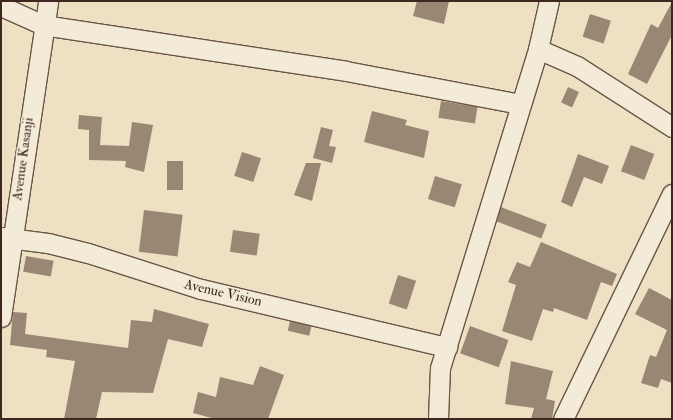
<!DOCTYPE html>
<html>
<head>
<meta charset="utf-8">
<style>
  body { margin:0 }
  #map { position:relative; width:673px; height:420px; overflow:hidden; background:#ede0c3; font-family:"IM FELL Double Pica",serif }
  div>[style] { position:absolute }
  .building>* { inset:0; background:#998774; transform-origin:0 0 }
  .roads { filter:drop-shadow(1px 0 #695547) drop-shadow(-1px 0 #695547) drop-shadow(0 1px #695547) drop-shadow(0 -1px #695547) }
  .minor>* { height:19px; margin:-9.5px; padding:0 9.5px; transform-origin:9.5px; border-radius:9.5px; background:#f3ebd8 }
  span { translate:-50% -50%; white-space:nowrap; text-align:center; line-height:1.15; -webkit-text-stroke:3px #f3ebd8; paint-order:stroke }
  .street-label { font-size:14px; color:#3d271e }
  .frame { position:absolute; inset:0; border:2px solid #3d271e; pointer-events:none }
</style>
</head>
<body>
<div id="map">
  <div class="building">
    <i style="clip-path:polygon(417px 1px,449px 1px,444px 24px,413px 16px)"></i>
    <i style="clip-path:polygon(672px 2px,672px 35px,647px 84px,628px 74px,651px 24px,658px 28px)"></i>
    <i style="left:590px;top:14px;width:22px;height:24px;rotate:18deg"></i>
    <i style="left:568px;top:87px;width:12px;height:17px;rotate:24deg"></i>
    <i style="left:441px;top:101px;width:37px;height:17px;rotate:9deg"></i>
    <i style="clip-path:polygon(372px 111px,407px 120px,405px 125px,429px 131px,424px 158px,364px 142px)"></i>
    <i style="clip-path:polygon(79px 115px,102px 117px,100px 145px,129px 146px,132px 122px,153px 125px,144px 172px,125px 167px,126px 161px,89px 160px,89px 130px,78px 129px)"></i>
    <i style="clip-path:polygon(321px 127px,333px 130px,329px 146px,336px 147px,332px 163px,313px 158px)"></i>
    <i style="left:631px;top:145px;width:25px;height:28px;rotate:21deg"></i>
    <i style="left:242px;top:152px;width:20px;height:25px;rotate:18deg"></i>
    <i style="clip-path:polygon(578px 154px,609px 166px,602px 184px,584px 177px,572px 207px,561px 202px)"></i>
    <i style="left:167px;top:161px;width:16px;height:29px"></i>
    <i style="clip-path:polygon(306px 163px,321px 163px,312px 201px,294px 195px)"></i>
    <i style="left:435px;top:176px;width:28px;height:24px;rotate:17deg"></i>
    <i style="left:501px;top:207px;width:49px;height:15px;rotate:21deg"></i>
    <i style="left:144px;top:210px;width:39px;height:42px;rotate:7deg"></i>
    <i style="left:233px;top:230px;width:27px;height:22px;rotate:8deg"></i>
    <i style="clip-path:polygon(541px 242px,617px 274px,612px 286px,601px 282px,587px 320px,554px 308px,553px 312px,543px 309px,532px 341px,502px 331px,516px 285px,508px 282px,517px 262px,530px 267px)"></i>
    <i style="left:26px;top:256px;width:28px;height:16px;rotate:10deg"></i>
    <i style="left:398px;top:275px;width:19px;height:30px;rotate:18deg"></i>
    <i style="clip-path:polygon(649px 288px,672px 300px,672px 383px,661px 379px,658px 388px,641px 383px,650px 355px,656px 357px,667px 330px,635px 314px)"></i>
    <i style="clip-path:polygon(154px 309px,209px 324px,202px 347px,168px 339px,153px 393px,102px 392px,96px 419px,64px 419px,75px 361px,46px 357px,47px 350px,10px 345px,13px 312px,27px 313px,25px 334px,128px 348px,131px 320px,152px 322px)"></i>
    <i style="left:290px;top:321px;width:22px;height:10px;rotate:13deg"></i>
    <i style="left:470px;top:326px;width:41px;height:29px;rotate:20deg"></i>
    <i style="clip-path:polygon(511px 361px,553px 371px,546px 399px,555px 401px,552px 419px,531px 419px,534px 408px,505px 404px)"></i>
    <i style="clip-path:polygon(260px 366px,284px 375px,268px 419px,215px 419px,193px 413px,198px 392px,216px 397px,220px 377px,253px 385px)"></i>
  </div>
  <div class="roads">
    <div class="minor">
      <i style="left:1px;top:6px;width:46px;rotate:24.3deg"></i>
      <i style="left:43px;top:25px;width:306px;rotate:8.6deg"></i>
      <i style="left:346px;top:71px;width:178px;rotate:10.7deg"></i>
      <i style="left:538px;top:49px;width:43px;rotate:23.6deg"></i>
      <i style="left:577px;top:66px;width:113px;rotate:32.7deg"></i>
      <i style="left:1px;top:237px;width:47px;rotate:7.3deg"></i>
      <i style="left:48px;top:243px;width:41px;rotate:14deg"></i>
      <i style="left:88px;top:253px;width:119px;rotate:17.7deg"></i>
      <i style="left:201px;top:289px;width:253px;rotate:13.3deg"></i>
      <i style="left:1px;top:317px;width:319px;rotate:-81.5deg"></i>
      <i style="left:438px;top:419px;width:51px;rotate:-87.8deg"></i>
      <i style="left:440px;top:368px;width:334px;rotate:-72.9deg"></i>
      <i style="left:538px;top:49px;width:49px;rotate:-77.1deg"></i>
      <i style="left:563px;top:419px;width:250px;rotate:-64.2deg"></i>
    </div>
  </div>
  <div class="street-label">
    <span style="left:23px;top:159px;rotate:-82deg">Avenue Kasanji</span>
    <span style="left:223px;top:293px;rotate:13deg">Avenue Vision</span>
  </div>
  <div class="frame"></div>
</div>
</body>
</html>
